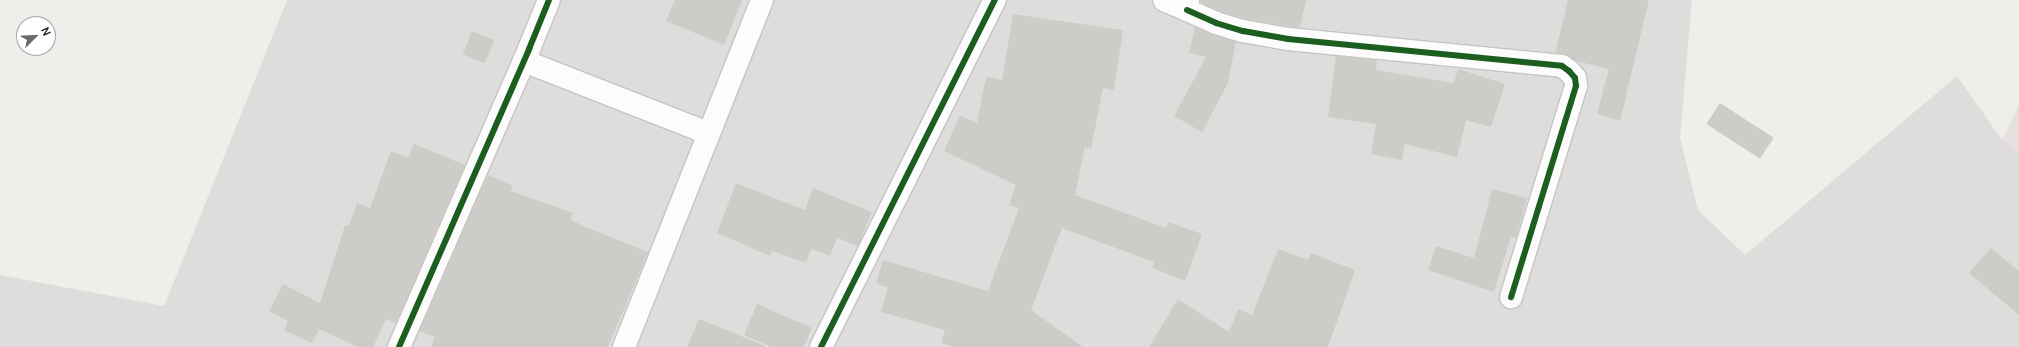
<!DOCTYPE html>
<html>
<head>
<meta charset="utf-8">
<style>
  body { margin:0 }
  #map { position:relative; width:2019px; height:347px; overflow:hidden; background:#eeeeea; font-family:Manrope,sans-serif }
  div>[style] { position:absolute }
  .residential>* { inset:0; background:#dedddb }
  .industrial>* { inset:0; background:#e7e0e1 }
  .building>* { inset:0; background:#cdccc9; transform-origin:0 0 }
  .roads { filter:drop-shadow(1px 0 #c4c4c2) drop-shadow(-1px 0 #c4c4c2) drop-shadow(0 1px #c4c4c2) drop-shadow(0 -1px #c4c4c2) }
  .minor>* { height:22px; margin:-11px; padding:0 11px; transform-origin:11px; border-radius:11px; background:#fcfcfc }
  .cycleway>* { height:6px; margin:-3px; padding:0 3px; transform-origin:3px; border-radius:3px; background:#1b5e20 }
  span { translate:-50% -50%; white-space:nowrap; text-align:center; line-height:1.15; -webkit-text-stroke:3px #fff; paint-order:stroke }
  .north { position:absolute; left:16px; top:16px; width:40px; height:40px; box-sizing:border-box; background:#fff; border:1px solid #a6a6a6; border-radius:50%; rotate:66deg; font-size:11px; font-weight:700; line-height:16px; text-align:center; color:#212121 }
  .north::after { content:''; display:block; margin:auto; width:14px; height:18px; background:#696967; clip-path:polygon(50% 0,100% 100%,50% 72%,0 100%) }
</style>
</head>
<body>
<div id="map">
  <div class="residential">
    <i style="clip-path:polygon(287px 0,1692px 0,1680px 138px,1698px 210px,1745px 255px,1957px 76px,2002px 140px,2019px 153px,2019px 347px,0 347px,0 275px,164px 306px)"></i>
  </div>
  <div class="industrial">
    <i style="clip-path:polygon(2019px 104px,2019px 153px,2002px 140px)"></i>
  </div>
  <div class="building">
    <i style="clip-path:polygon(675px 0,742px 0,724px 45px,666px 21px)"></i>
    <i style="clip-path:polygon(1200px 0,1306px 0,1300px 28px,1246px 19px,1220px 11px,1200px 2px)"></i>
    <i style="clip-path:polygon(1568px 0,1649px 0,1620px 121px,1597px 114px,1609px 69px,1576px 61px,1564px 54px,1555px 53px)"></i>
    <i style="clip-path:polygon(1013px 14px,1123px 30px,1114px 90px,1103px 88px,1091px 149px,1085px 147px,1075px 195px,1166px 228px,1168px 222px,1202px 234px,1185px 281px,1152px 268px,1154px 262px,1062px 228px,1031px 310px,1083px 347px,954px 347px,941px 343px,945px 330px,881px 312px,888px 287px,876px 284px,883px 260px,988px 291px,1019px 208px,1009px 205px,1016px 185px,944px 151px,960px 115px,977px 123px,986px 77px,1002px 80px)"></i>
    <i style="clip-path:polygon(1195px 27px,1236px 42px,1228px 83px,1202px 132px,1174px 116px,1206px 57px,1189px 53px)"></i>
    <i style="left:472px;top:31px;width:24px;height:25px;rotate:22deg"></i>
    <i style="clip-path:polygon(1336px 56px,1377px 60px,1376px 70px,1454px 83px,1458px 69px,1505px 84px,1491px 127px,1466px 120px,1457px 157px,1405px 144px,1402px 160px,1371px 154px,1376px 124px,1328px 117px)"></i>
    <i style="left:1720px;top:103px;width:64px;height:25px;rotate:33deg"></i>
    <i style="clip-path:polygon(414px 144px,465px 165px,396px 323px,386px 319px,373px 347px,358px 347px,319px 329px,312px 343px,284px 330px,288px 321px,269px 311px,283px 284px,320px 303px,345px 225px,349px 226px,357px 203px,370px 208px,391px 151px,408px 158px)"></i>
    <i style="clip-path:polygon(488px 175px,513px 186px,511px 191px,573px 213px,570px 219px,583px 226px,648px 252px,608px 347px,431px 347px,435px 337px,419px 331px)"></i>
    <i style="clip-path:polygon(736px 183px,805px 210px,813px 188px,872px 212px,858px 246px,837px 238px,830px 256px,811px 249px,806px 263px,772px 251px,770px 256px,717px 233px)"></i>
    <i style="clip-path:polygon(1492px 189px,1527px 198px,1516px 238px,1511px 237px,1494px 292px,1428px 270px,1436px 246px,1474px 258px)"></i>
    <i style="clip-path:polygon(1991px 248px,2019px 271px,2019px 315px,1969px 273px)"></i>
    <i style="clip-path:polygon(1278px 249px,1308px 260px,1311px 253px,1355px 270px,1328px 347px,1149px 347px,1178px 299px,1229px 332px,1238px 309px,1252px 315px)"></i>
    <i style="clip-path:polygon(757px 304px,812px 328px,804px 347px,771px 347px,744px 335px)"></i>
    <i style="clip-path:polygon(699px 319px,765px 346px,765px 347px,687px 347px)"></i>
  </div>
  <div class="roads">
    <div class="minor">
      <i style="left:1164px;top:0;width:25px;rotate:23deg"></i>
      <i style="left:1187px;top:10px;width:10px;rotate:-84deg"></i>
      <i style="left:1187px;top:10px;width:32px;rotate:24deg"></i>
      <i style="left:1216px;top:23px;width:28px;rotate:17deg"></i>
      <i style="left:1243px;top:31px;width:46px;rotate:10.1deg"></i>
      <i style="left:1288px;top:39px;width:275px;rotate:5.6deg"></i>
      <i style="left:1562px;top:66px;width:9px;rotate:36deg"></i>
      <i style="left:1569px;top:71px;width:9px;rotate:49deg"></i>
      <i style="left:1575px;top:78px;width:8px;rotate:83deg"></i>
      <i style="left:1576px;top:86px;width:221px;rotate:107.1deg"></i>
      <i style="left:524px;top:61px;width:198px;rotate:21.4deg"></i>
      <i style="left:399px;top:347px;width:325px;rotate:-66.4deg"></i>
      <i style="left:529px;top:49px;width:53px;rotate:-67.8deg"></i>
      <i style="left:624px;top:347px;width:373px;rotate:-68.3deg"></i>
      <i style="left:821px;top:347px;width:388px;rotate:-63.4deg"></i>
    </div>
  </div>
  <div class="cycleway">
    <i style="left:1187px;top:10px;width:32px;rotate:24deg"></i>
    <i style="left:1216px;top:23px;width:28px;rotate:17deg"></i>
    <i style="left:1243px;top:31px;width:46px;rotate:10.1deg"></i>
    <i style="left:1288px;top:39px;width:275px;rotate:5.6deg"></i>
    <i style="left:1562px;top:66px;width:9px;rotate:36deg"></i>
    <i style="left:1569px;top:71px;width:9px;rotate:49deg"></i>
    <i style="left:1575px;top:78px;width:8px;rotate:83deg"></i>
    <i style="left:1576px;top:86px;width:221px;rotate:107.1deg"></i>
    <i style="left:399px;top:347px;width:325px;rotate:-66.4deg"></i>
    <i style="left:529px;top:49px;width:53px;rotate:-67.8deg"></i>
    <i style="left:821px;top:347px;width:388px;rotate:-63.4deg"></i>
  </div>
  <div class="north">N</div>
</div>
</body>
</html>
